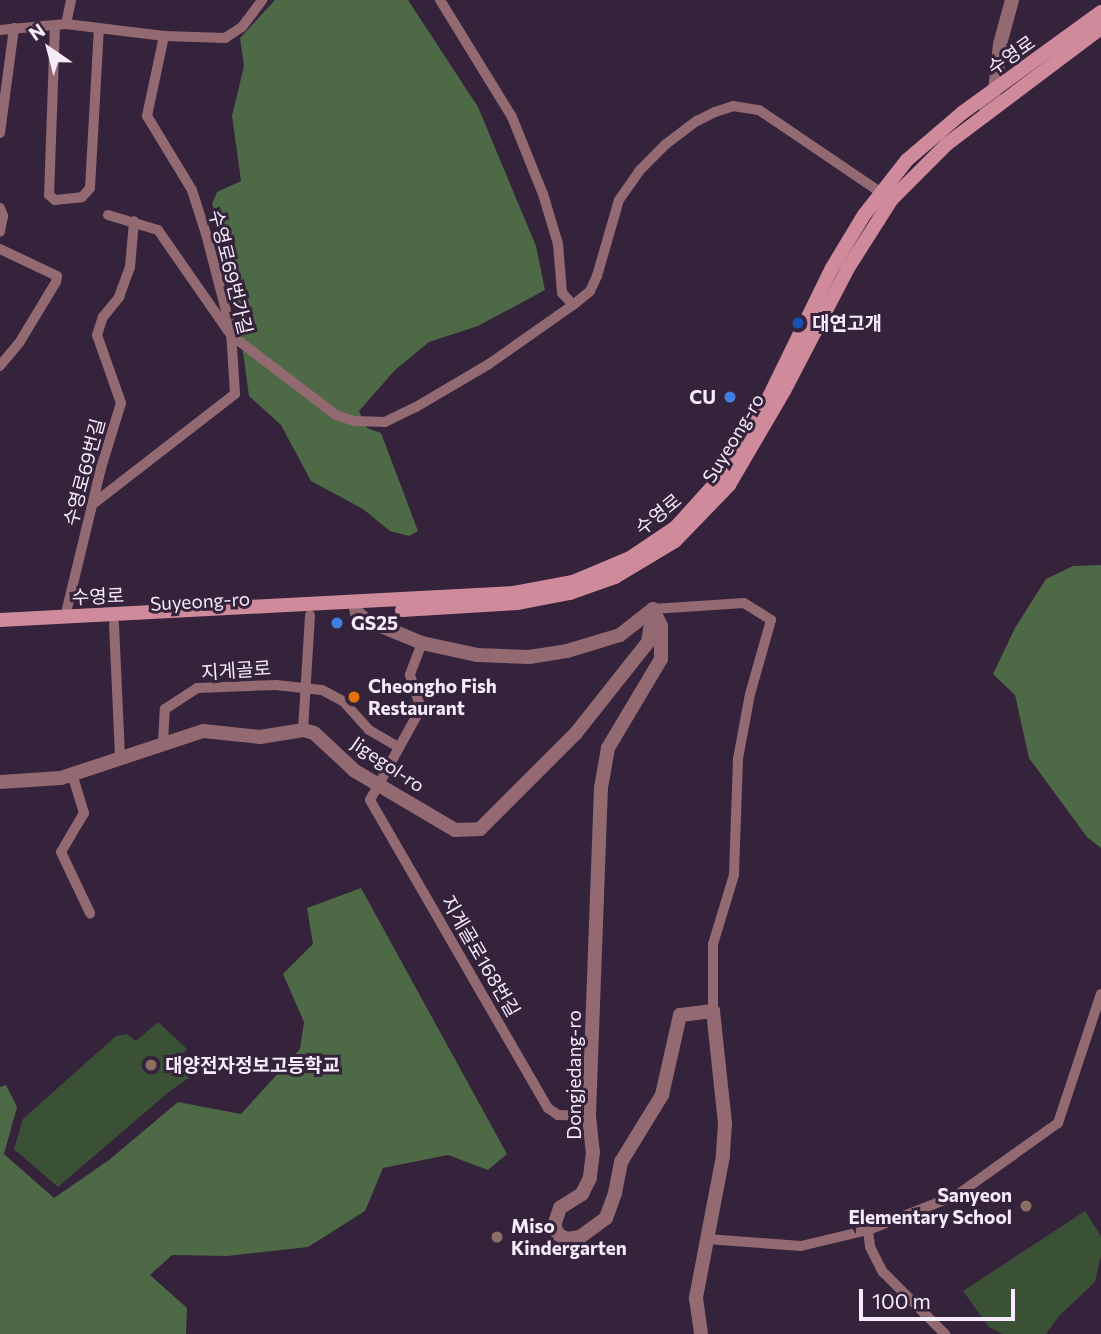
<!DOCTYPE html>
<html>
<head>
<meta charset="utf-8">
<style>
  body { margin:0 }
  #map { position:relative; width:1101px; height:1334px; overflow:hidden; background:#34233b; font-family:Commissioner,"Noto Sans KR",sans-serif }
  div>[style] { position:absolute }
  .green>* { inset:0; background:#3b5135 }
  .forest>* { inset:0; background:#4d6945 }
  .minor>* { height:10px; margin:-5px; padding:0 5px; transform-origin:5px; border-radius:5px; background:#936972 }
  .tertiary>* { height:14px; margin:-7px; padding:0 7px; transform-origin:7px; border-radius:7px; background:#936972 }
  .secondary>* { height:14px; margin:-7px; padding:0 7px; transform-origin:7px; border-radius:7px; background:#cf8b9b }
  .dots>* { width:19px; height:19px; translate:-50% -50%; box-sizing:border-box; border:4px solid #34233b; border-radius:50% }
  span { translate:-50% -50%; white-space:nowrap; text-align:center; line-height:1.15; -webkit-text-stroke:6px #34233b; paint-order:stroke }
  .street-label { font-size:19px; color:#f6ebfb }
  .poi-label { font-size:19px; color:#f6ebfb; font-weight:700 }
  .left { translate:0 -50%; text-align:left }
  .right { translate:-100% -50%; text-align:right }
  .north { position:absolute; left:14px; top:14px; width:70px; height:70px; -webkit-text-stroke:5px #34233b; paint-order:stroke; rotate:325deg; font-size:19px; font-weight:700; line-height:28px; text-align:center; color:#f6ebfb }
  .north::after { content:''; display:block; margin:auto; width:24px; height:32px; background:#f6ebfb; clip-path:polygon(50% 0,100% 100%,50% 72%,0 100%) }
  .scale { position:absolute; left:859px; top:1289px; width:156px; height:32px; box-sizing:border-box; border:4px solid #f6ebfb; border-top:0; padding-left:9px; font-size:21px; line-height:24px; white-space:nowrap; color:#f6ebfb; -webkit-text-stroke:5px #34233b; paint-order:stroke }
</style>
</head>
<body>
<div id="map">
  <div class="green">
    <i style="clip-path:polygon(158px 1022px,187px 1049px,182px 1055px,193px 1067px,193px 1075px,170px 1091px,58px 1187px,14px 1149px,23px 1119px,116px 1036px,127px 1034px,136px 1041px)"></i>
    <i style="clip-path:polygon(1085px 1211px,1101px 1236px,1101px 1256px,1095px 1282px,1059px 1316px,1046px 1334px,1003px 1334px,989px 1327px,963px 1291px)"></i>
  </div>
  <div class="forest">
    <i style="clip-path:polygon(275px 0,408px 0,478px 107px,536px 246px,545px 290px,478px 326px,429px 342px,395px 370px,359px 411px,367px 428px,381px 433px,418px 531px,409px 536px,390px 531px,363px 509px,311px 481px,281px 425px,249px 396px,229px 249px,212px 204px,217px 192px,241px 181px,232px 116px,244px 66px,240px 38px)"></i>
    <i style="clip-path:polygon(1101px 565px,1101px 848px,1087px 837px,1029px 758px,1015px 695px,993px 674px,1015px 628px,1046px 579px,1073px 566px)"></i>
    <i style="clip-path:polygon(361px 888px,507px 1154px,488px 1170px,448px 1155px,383px 1168px,365px 1211px,308px 1247px,227px 1256px,172px 1255px,150px 1275px,187px 1308px,186px 1334px,0 1334px,0 1087px,6px 1085px,17px 1107px,4px 1154px,54px 1198px,109px 1160px,178px 1102px,241px 1114px,300px 1049px,304px 1022px,283px 974px,313px 944px,307px 908px)"></i>
  </div>
  <div class="minor">
    <i style="left:440px;top:0;width:137px;rotate:58.4deg"></i>
    <i style="left:512px;top:117px;width:83px;rotate:68.1deg"></i>
    <i style="left:543px;top:194px;width:52px;rotate:73.3deg"></i>
    <i style="left:558px;top:244px;width:49px;rotate:85.3deg"></i>
    <i style="left:562px;top:293px;width:16px;rotate:47deg"></i>
    <i style="left:573px;top:305px;width:22px;rotate:-39deg"></i>
    <i style="left:590px;top:291px;width:17px;rotate:-65deg"></i>
    <i style="left:597px;top:276px;width:79px;rotate:-73.9deg"></i>
    <i style="left:619px;top:200px;width:35px;rotate:-55deg"></i>
    <i style="left:639px;top:171px;width:38px;rotate:-45deg"></i>
    <i style="left:666px;top:144px;width:39px;rotate:-37deg"></i>
    <i style="left:697px;top:121px;width:20px;rotate:-27deg"></i>
    <i style="left:715px;top:112px;width:19px;rotate:-18deg"></i>
    <i style="left:733px;top:106px;width:26px;rotate:9deg"></i>
    <i style="left:759px;top:110px;width:146px;rotate:34.1deg"></i>
    <i style="left:66px;top:24px;width:25px;rotate:-78deg"></i>
    <i style="left:55px;top:25px;width:170px;rotate:92deg"></i>
    <i style="left:49px;top:195px;width:8px;rotate:40deg"></i>
    <i style="left:55px;top:200px;width:27px;rotate:-6deg"></i>
    <i style="left:82px;top:197px;width:12px;rotate:-48deg"></i>
    <i style="left:90px;top:188px;width:160px;rotate:-86.8deg"></i>
    <i style="left:0;top:30px;width:66px;rotate:-5.2deg"></i>
    <i style="left:66px;top:24px;width:99px;rotate:7deg"></i>
    <i style="left:164px;top:36px;width:61px;rotate:1.9deg"></i>
    <i style="left:225px;top:38px;width:20px;rotate:-33deg"></i>
    <i style="left:242px;top:27px;width:34px;rotate:-53deg"></i>
    <i style="left:0;top:133px;width:106px;rotate:-82.4deg"></i>
    <i style="left:0;top:208px;width:9px;rotate:69deg"></i>
    <i style="left:3px;top:216px;width:16px;rotate:101deg"></i>
    <i style="left:108px;top:215px;width:52px;rotate:16.7deg"></i>
    <i style="left:158px;top:230px;width:128px;rotate:55.2deg"></i>
    <i style="left:231px;top:335px;width:132px;rotate:37.3deg"></i>
    <i style="left:336px;top:415px;width:20px;rotate:18deg"></i>
    <i style="left:355px;top:421px;width:30px;rotate:2deg"></i>
    <i style="left:385px;top:422px;width:34px;rotate:-26deg"></i>
    <i style="left:416px;top:407px;width:85px;rotate:-30.5deg"></i>
    <i style="left:489px;top:364px;width:103px;rotate:-35.1deg"></i>
    <i style="left:0;top:249px;width:63px;rotate:25.3deg"></i>
    <i style="left:57px;top:276px;width:6px;rotate:99deg"></i>
    <i style="left:56px;top:282px;width:71px;rotate:121.2deg"></i>
    <i style="left:19px;top:343px;width:30px;rotate:130deg"></i>
    <i style="left:93px;top:504px;width:180px;rotate:-37.8deg"></i>
    <i style="left:235px;top:394px;width:64px;rotate:-93.6deg"></i>
    <i style="left:231px;top:330px;width:99px;rotate:-104.6deg"></i>
    <i style="left:206px;top:234px;width:46px;rotate:-107.7deg"></i>
    <i style="left:192px;top:190px;width:87px;rotate:-121.3deg"></i>
    <i style="left:147px;top:116px;width:82px;rotate:-78deg"></i>
    <i style="left:653px;top:609px;width:91px;rotate:-3.8deg"></i>
    <i style="left:744px;top:603px;width:32px;rotate:32deg"></i>
    <i style="left:771px;top:620px;width:77px;rotate:105.8deg"></i>
    <i style="left:750px;top:694px;width:66px;rotate:100.5deg"></i>
    <i style="left:738px;top:759px;width:116px;rotate:92deg"></i>
    <i style="left:734px;top:875px;width:72px;rotate:106.9deg"></i>
    <i style="left:713px;top:944px;width:67px;rotate:90deg"></i>
    <i style="left:65px;top:617px;width:153px;rotate:-76.4deg"></i>
    <i style="left:101px;top:468px;width:68px;rotate:-72.9deg"></i>
    <i style="left:121px;top:403px;width:72px;rotate:-109.4deg"></i>
    <i style="left:97px;top:335px;width:19px;rotate:-72deg"></i>
    <i style="left:103px;top:317px;width:26px;rotate:-51deg"></i>
    <i style="left:119px;top:297px;width:32px;rotate:-70deg"></i>
    <i style="left:130px;top:267px;width:46px;rotate:-85deg"></i>
    <i style="left:114px;top:624px;width:133px;rotate:87.4deg"></i>
    <i style="left:422px;top:643px;width:34px;rotate:111deg"></i>
    <i style="left:410px;top:675px;width:35px;rotate:72deg"></i>
    <i style="left:421px;top:708px;width:105px;rotate:119deg"></i>
    <i style="left:370px;top:800px;width:356px;rotate:60deg"></i>
    <i style="left:548px;top:1108px;width:12px;rotate:35deg"></i>
    <i style="left:558px;top:1115px;width:31px;rotate:2deg"></i>
    <i style="left:303px;top:730px;width:115px;rotate:-86.5deg"></i>
    <i style="left:163px;top:743px;width:34px;rotate:-87deg"></i>
    <i style="left:165px;top:709px;width:38px;rotate:-33deg"></i>
    <i style="left:197px;top:688px;width:79px;rotate:-2.2deg"></i>
    <i style="left:276px;top:685px;width:46px;rotate:6.2deg"></i>
    <i style="left:322px;top:690px;width:24px;rotate:28deg"></i>
    <i style="left:343px;top:701px;width:39px;rotate:48deg"></i>
    <i style="left:369px;top:730px;width:34px;rotate:30deg"></i>
    <i style="left:72px;top:774px;width:41px;rotate:72.9deg"></i>
    <i style="left:84px;top:813px;width:45px;rotate:120.5deg"></i>
    <i style="left:61px;top:852px;width:68px;rotate:64.6deg"></i>
    <i style="left:868px;top:1230px;width:17px;rotate:83deg"></i>
    <i style="left:870px;top:1247px;width:28px;rotate:63deg"></i>
    <i style="left:883px;top:1272px;width:88px;rotate:45deg"></i>
    <i style="left:707px;top:1239px;width:94px;rotate:4.3deg"></i>
    <i style="left:801px;top:1246px;width:69px;rotate:-13.4deg"></i>
    <i style="left:868px;top:1230px;width:96px;rotate:-21.5deg"></i>
    <i style="left:957px;top:1195px;width:124px;rotate:-35.5deg"></i>
    <i style="left:1058px;top:1123px;width:136px;rotate:-71.6deg"></i>
  </div>
  <div class="tertiary">
    <i style="left:986px;top:112px;width:24px;rotate:-68deg"></i>
    <i style="left:995px;top:90px;width:46px;rotate:-83.8deg"></i>
    <i style="left:1000px;top:44px;width:46px;rotate:-74.7deg"></i>
    <i style="left:355px;top:604px;width:9px;rotate:77deg"></i>
    <i style="left:357px;top:613px;width:11px;rotate:38deg"></i>
    <i style="left:366px;top:620px;width:61px;rotate:22.3deg"></i>
    <i style="left:422px;top:643px;width:56px;rotate:12.3deg"></i>
    <i style="left:477px;top:655px;width:52px;rotate:2.2deg"></i>
    <i style="left:529px;top:657px;width:38px;rotate:-9deg"></i>
    <i style="left:567px;top:651px;width:55px;rotate:-16.8deg"></i>
    <i style="left:620px;top:635px;width:42px;rotate:-38.2deg"></i>
    <i style="left:653px;top:609px;width:19px;rotate:65deg"></i>
    <i style="left:661px;top:626px;width:33px;rotate:90deg"></i>
    <i style="left:661px;top:659px;width:104px;rotate:120.8deg"></i>
    <i style="left:608px;top:748px;width:40px;rotate:100deg"></i>
    <i style="left:601px;top:787px;width:329px;rotate:92.1deg"></i>
    <i style="left:589px;top:1116px;width:36px;rotate:84deg"></i>
    <i style="left:593px;top:1152px;width:26px;rotate:97deg"></i>
    <i style="left:590px;top:1178px;width:18px;rotate:117deg"></i>
    <i style="left:582px;top:1194px;width:26px;rotate:148deg"></i>
    <i style="left:560px;top:1208px;width:18px;rotate:109deg"></i>
    <i style="left:554px;top:1225px;width:10px;rotate:66deg"></i>
    <i style="left:558px;top:1234px;width:9px;rotate:32deg"></i>
    <i style="left:566px;top:1239px;width:14px;rotate:-8deg"></i>
    <i style="left:580px;top:1237px;width:32px;rotate:-36deg"></i>
    <i style="left:606px;top:1218px;width:27px;rotate:-70deg"></i>
    <i style="left:615px;top:1193px;width:32px;rotate:-79deg"></i>
    <i style="left:621px;top:1162px;width:79px;rotate:-58.5deg"></i>
    <i style="left:662px;top:1095px;width:82px;rotate:-77.3deg"></i>
    <i style="left:680px;top:1015px;width:33px;rotate:-7deg"></i>
    <i style="left:713px;top:1011px;width:114px;rotate:83.9deg"></i>
    <i style="left:725px;top:1124px;width:32px;rotate:94deg"></i>
    <i style="left:723px;top:1156px;width:145px;rotate:100.8deg"></i>
    <i style="left:696px;top:1298px;width:36px;rotate:82deg"></i>
    <i style="left:0;top:782px;width:61px;rotate:-3.8deg"></i>
    <i style="left:61px;top:778px;width:150px;rotate:-18.3deg"></i>
    <i style="left:203px;top:731px;width:57px;rotate:6deg"></i>
    <i style="left:260px;top:737px;width:44px;rotate:-9.2deg"></i>
    <i style="left:303px;top:730px;width:11px;rotate:15deg"></i>
    <i style="left:314px;top:733px;width:56px;rotate:42.8deg"></i>
    <i style="left:355px;top:771px;width:116px;rotate:30.5deg"></i>
    <i style="left:455px;top:830px;width:25px;rotate:-2deg"></i>
    <i style="left:480px;top:829px;width:136px;rotate:-45deg"></i>
    <i style="left:576px;top:733px;width:116px;rotate:-51.6deg"></i>
    <i style="left:648px;top:642px;width:33px;rotate:-81deg"></i>
  </div>
  <div class="secondary">
    <i style="left:402px;top:610px;width:116px;rotate:-3.5deg"></i>
    <i style="left:518px;top:603px;width:53px;rotate:-10.9deg"></i>
    <i style="left:570px;top:593px;width:48px;rotate:-19.6deg"></i>
    <i style="left:615px;top:577px;width:70px;rotate:-31deg"></i>
    <i style="left:675px;top:541px;width:78px;rotate:-46deg"></i>
    <i style="left:729px;top:485px;width:109px;rotate:-59.7deg"></i>
    <i style="left:784px;top:391px;width:139px;rotate:-62.5deg"></i>
    <i style="left:848px;top:268px;width:82px;rotate:-57.5deg"></i>
    <i style="left:892px;top:199px;width:78px;rotate:-45deg"></i>
    <i style="left:947px;top:144px;width:193px;rotate:-37deg"></i>
    <i style="left:0;top:620px;width:515px;rotate:-3.01deg"></i>
    <i style="left:514px;top:593px;width:60px;rotate:-10.6deg"></i>
    <i style="left:573px;top:582px;width:62px;rotate:-22.8deg"></i>
    <i style="left:630px;top:558px;width:55px;rotate:-34deg"></i>
    <i style="left:676px;top:527px;width:70px;rotate:-47.9deg"></i>
    <i style="left:723px;top:475px;width:86px;rotate:-59.3deg"></i>
    <i style="left:767px;top:401px;width:148px;rotate:-64deg"></i>
    <i style="left:832px;top:268px;width:62px;rotate:-58.9deg"></i>
    <i style="left:864px;top:215px;width:70px;rotate:-52deg"></i>
    <i style="left:907px;top:160px;width:72px;rotate:-40.5deg"></i>
    <i style="left:962px;top:113px;width:172px;rotate:-36deg"></i>
  </div>
  <div class="dots">
    <i style="left:798px;top:323px;background:#1a4fb4"></i>
    <i style="left:730px;top:397px;background:#3f7fe0"></i>
    <i style="left:337px;top:623px;background:#3f7fe0"></i>
    <i style="left:354px;top:697px;background:#e8710a"></i>
    <i style="left:151px;top:1065px;background:#8d6e63"></i>
    <i style="left:1026px;top:1206px;background:#8d6e63"></i>
    <i style="left:497px;top:1237px;background:#8d6e63"></i>
  </div>
  <div class="street-label">
    <span style="left:1011px;top:55px;rotate:-35deg">수영로</span>
    <span style="left:231px;top:272px;rotate:76deg">수영로69번가길</span>
    <span style="left:733px;top:438px;rotate:-59deg">Suyeong-ro</span>
    <span style="left:84px;top:472px;rotate:-75deg">수영로69번길</span>
    <span style="left:658px;top:514px;rotate:-39deg">수영로</span>
    <span style="left:98px;top:596px;rotate:-2deg">수영로</span>
    <span style="left:200px;top:601px;rotate:-3deg">Suyeong-ro</span>
    <span style="left:236px;top:670px;rotate:-4deg">지게골로</span>
    <span style="left:388px;top:764px;rotate:34deg">Jigegol-ro</span>
    <span style="left:481px;top:956px;rotate:60deg">지게골로168번길</span>
    <span style="left:574px;top:1075px;rotate:-90deg">Dongjedang-ro</span>
  </div>
  <div class="poi-label">
    <span class="left" style="left:812px;top:323px">대연고개</span>
    <span class="right" style="left:716px;top:397px">CU</span>
    <span class="left" style="left:351px;top:623px">GS25</span>
    <span class="left" style="left:368px;top:697px">Cheongho Fish<br>Restaurant</span>
    <span class="left" style="left:165px;top:1065px">대양전자정보고등학교</span>
    <span class="right" style="left:1012px;top:1206px">Sanyeon<br>Elementary School</span>
    <span class="left" style="left:511px;top:1237px">Miso<br>Kindergarten</span>
  </div>
  <div class="north">N</div>
  <div class="scale">100 m</div>
</div>
</body>
</html>
